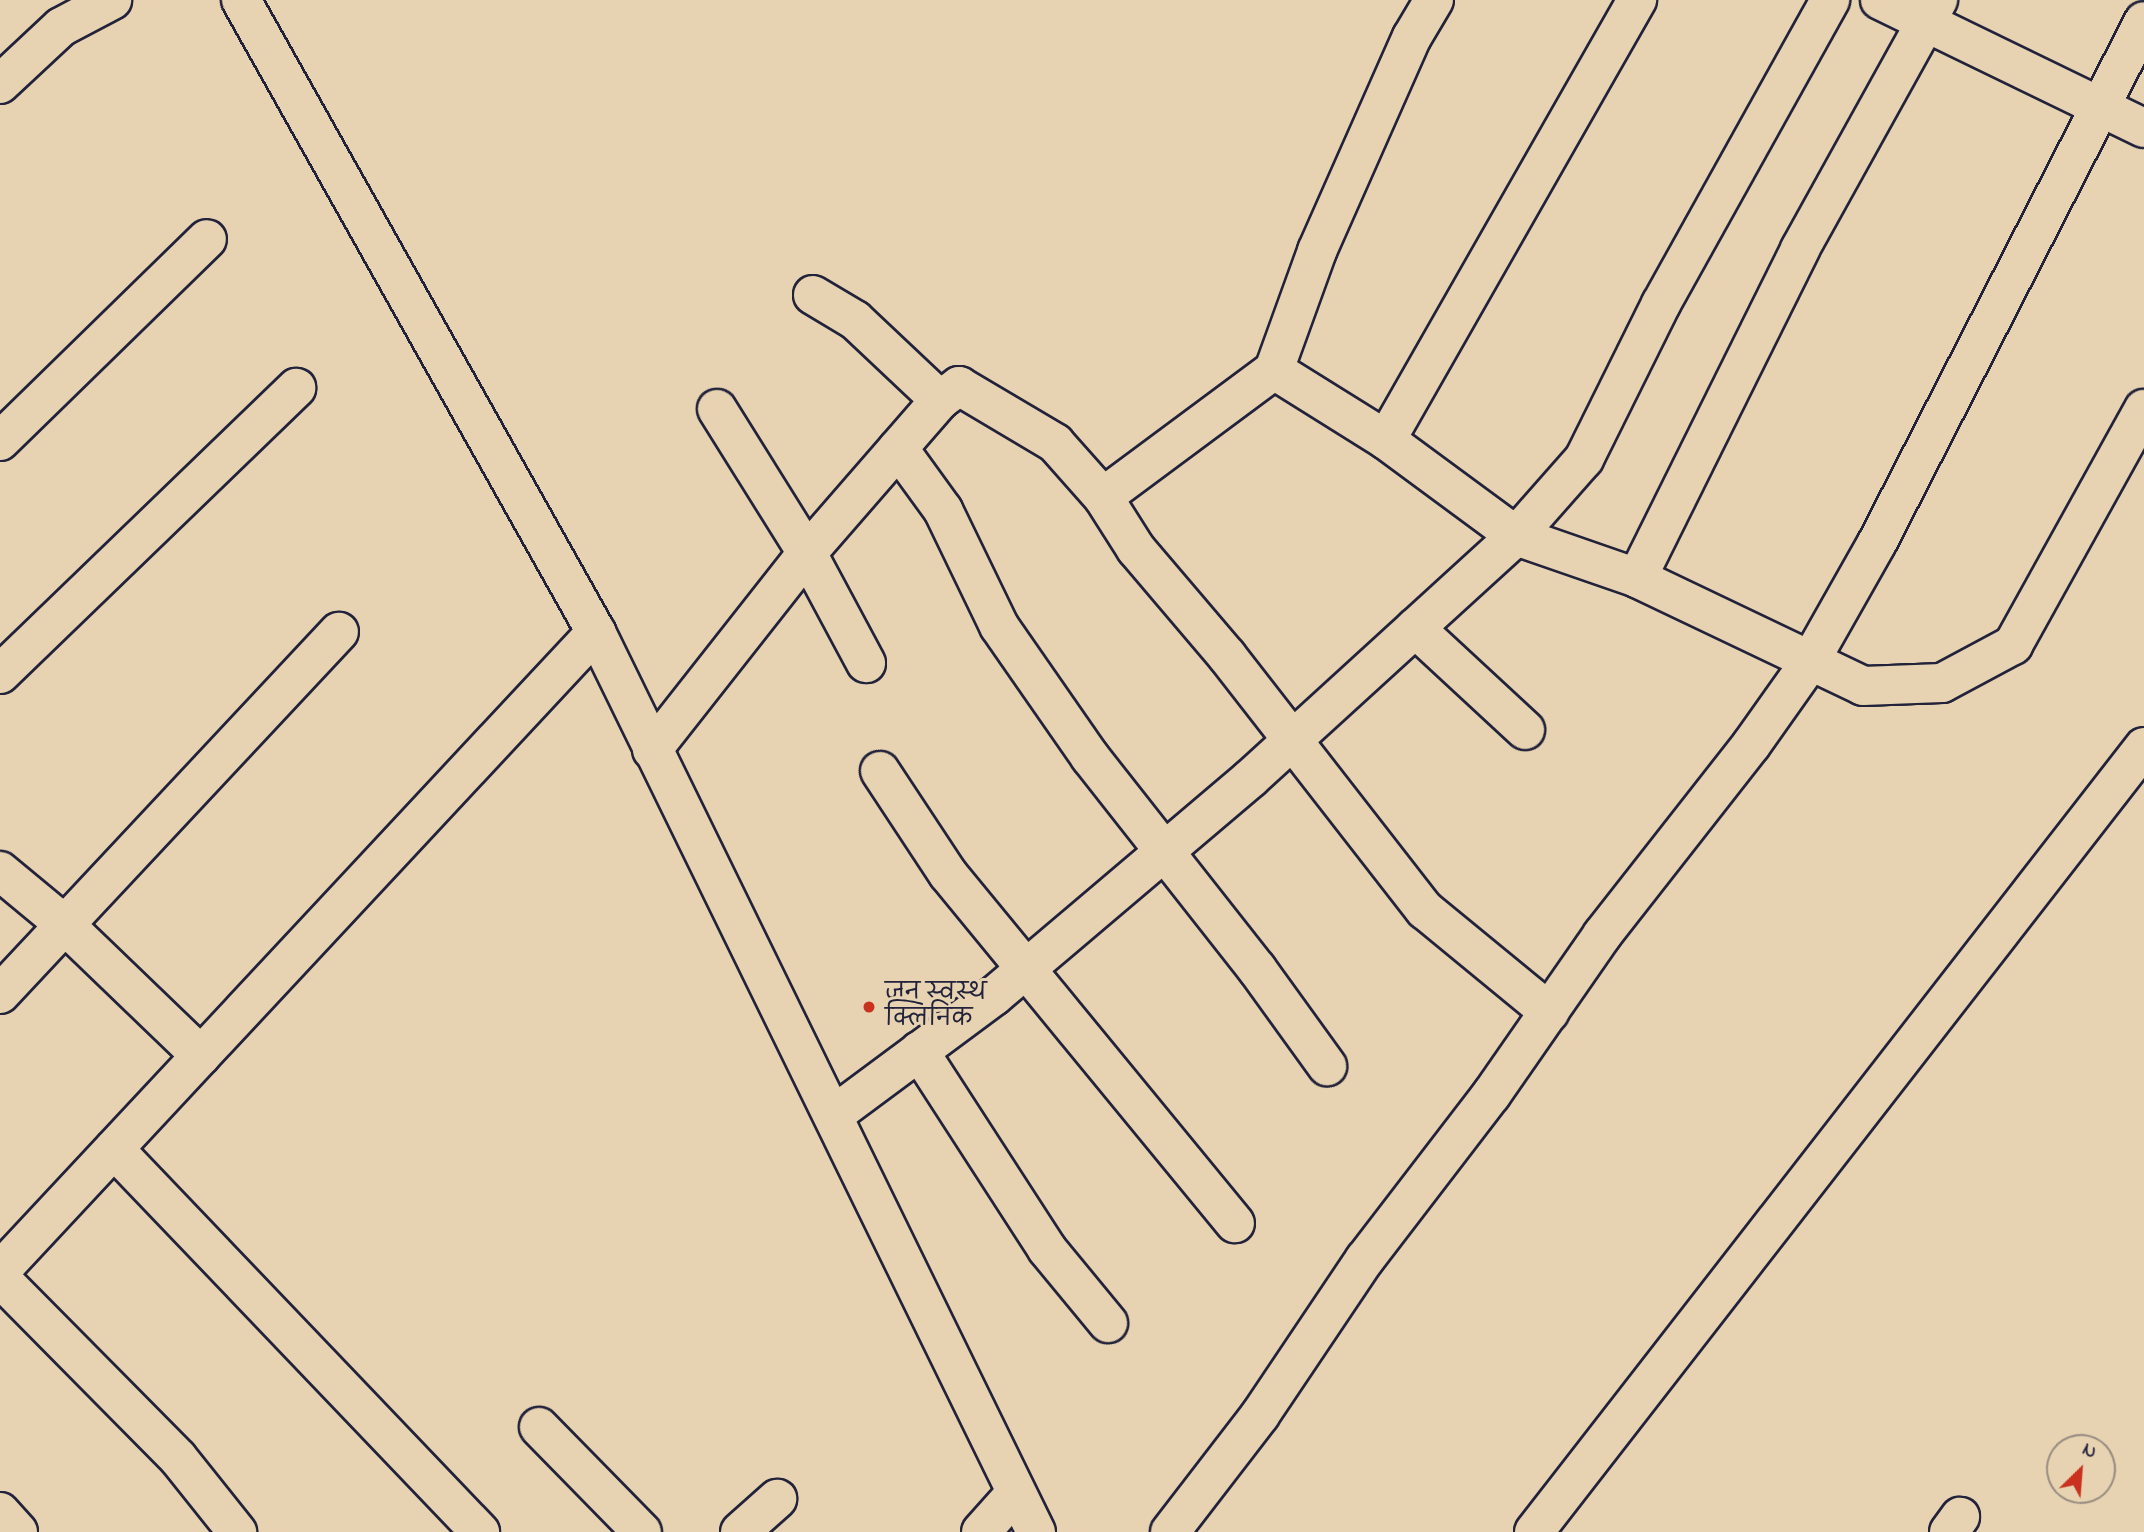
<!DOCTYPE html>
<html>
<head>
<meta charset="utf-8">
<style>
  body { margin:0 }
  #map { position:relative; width:2144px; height:1532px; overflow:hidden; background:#e7d3b1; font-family:"Indie Flower","Playpen Sans Deva",sans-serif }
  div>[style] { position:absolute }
  .roads { filter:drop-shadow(2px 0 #22223b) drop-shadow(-2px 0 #22223b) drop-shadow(0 2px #22223b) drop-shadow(0 -2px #22223b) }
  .minor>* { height:38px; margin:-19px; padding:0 19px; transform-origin:19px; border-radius:19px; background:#e7d3b1 }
  .dots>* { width:19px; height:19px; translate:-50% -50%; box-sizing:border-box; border:4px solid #e7d3b1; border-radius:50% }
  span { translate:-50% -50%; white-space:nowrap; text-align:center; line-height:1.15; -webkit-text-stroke:6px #e7d3b1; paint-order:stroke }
  .poi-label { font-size:23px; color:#22223b }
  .left { translate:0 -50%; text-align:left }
  .north { position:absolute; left:2046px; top:1434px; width:70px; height:70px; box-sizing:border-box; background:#e7d3b1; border:2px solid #988c82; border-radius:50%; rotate:25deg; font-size:19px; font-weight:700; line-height:28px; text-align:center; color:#22223b }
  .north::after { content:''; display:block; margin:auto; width:24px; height:32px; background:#c8321e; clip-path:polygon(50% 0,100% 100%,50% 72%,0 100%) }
</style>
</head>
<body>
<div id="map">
  <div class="roads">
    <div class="minor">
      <i style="left:241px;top:0;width:725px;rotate:60.68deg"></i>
      <i style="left:596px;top:632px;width:1002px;rotate:63.95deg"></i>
      <i style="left:1880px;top:0;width:293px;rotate:25.9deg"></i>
      <i style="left:0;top:84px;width:83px;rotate:-43.1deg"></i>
      <i style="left:61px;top:27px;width:58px;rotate:-27.9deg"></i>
      <i style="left:813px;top:295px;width:49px;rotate:30.8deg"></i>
      <i style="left:855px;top:320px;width:117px;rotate:43.3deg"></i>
      <i style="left:1274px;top:370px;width:132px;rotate:32deg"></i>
      <i style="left:1386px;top:440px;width:162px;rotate:36.4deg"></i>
      <i style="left:1516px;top:536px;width:128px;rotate:19.1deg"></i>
      <i style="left:1637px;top:578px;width:250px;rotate:25.5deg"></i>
      <i style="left:1863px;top:686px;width:79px;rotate:-2.2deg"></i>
      <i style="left:1942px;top:683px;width:81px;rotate:-28.2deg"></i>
      <i style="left:2013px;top:645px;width:270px;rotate:-61deg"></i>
      <i style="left:717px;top:409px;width:170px;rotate:58deg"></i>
      <i style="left:807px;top:553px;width:125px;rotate:61.8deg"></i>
      <i style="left:1386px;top:440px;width:507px;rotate:-60.3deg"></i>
      <i style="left:0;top:441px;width:289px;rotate:-44.3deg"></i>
      <i style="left:898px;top:448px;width:77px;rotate:54deg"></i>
      <i style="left:943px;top:510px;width:129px;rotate:64.2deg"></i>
      <i style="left:999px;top:626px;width:160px;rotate:55.2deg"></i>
      <i style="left:1090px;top:757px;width:270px;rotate:51.8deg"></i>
      <i style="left:1257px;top:969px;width:120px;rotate:54.2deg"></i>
      <i style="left:1103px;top:497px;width:213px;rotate:-36.6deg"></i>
      <i style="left:1274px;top:370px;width:127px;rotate:-70.1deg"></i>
      <i style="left:1317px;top:251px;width:234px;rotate:-66.1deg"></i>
      <i style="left:1412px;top:37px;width:43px;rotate:-59.3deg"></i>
      <i style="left:1637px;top:578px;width:367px;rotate:-63.6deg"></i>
      <i style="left:1800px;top:249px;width:285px;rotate:-61deg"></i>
      <i style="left:1415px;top:628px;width:150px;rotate:42.8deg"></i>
      <i style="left:0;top:674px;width:412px;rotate:-44deg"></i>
      <i style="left:652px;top:750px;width:251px;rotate:-51.8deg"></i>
      <i style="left:807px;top:553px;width:203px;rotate:-49deg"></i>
      <i style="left:940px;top:400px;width:24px;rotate:-36deg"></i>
      <i style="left:959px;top:386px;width:112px;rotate:30.7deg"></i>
      <i style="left:1055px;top:443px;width:72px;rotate:48.4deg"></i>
      <i style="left:1103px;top:497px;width:62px;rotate:57.6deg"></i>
      <i style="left:1136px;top:549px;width:140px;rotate:49.6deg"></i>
      <i style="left:1227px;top:656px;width:322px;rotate:52.1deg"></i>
      <i style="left:1425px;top:910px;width:161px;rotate:39.4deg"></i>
      <i style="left:880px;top:771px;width:123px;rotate:56.6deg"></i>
      <i style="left:948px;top:874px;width:452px;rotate:50.6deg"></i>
      <i style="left:0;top:871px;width:83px;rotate:39.6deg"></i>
      <i style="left:64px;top:924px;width:190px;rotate:43.9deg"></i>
      <i style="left:0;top:994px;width:496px;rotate:-46.9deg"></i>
      <i style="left:919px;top:1051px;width:236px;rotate:57.1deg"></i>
      <i style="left:1047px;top:1249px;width:96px;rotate:50.5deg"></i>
      <i style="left:835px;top:1114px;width:198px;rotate:-36.6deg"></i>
      <i style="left:994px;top:996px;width:337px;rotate:-40.3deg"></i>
      <i style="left:1251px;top:778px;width:359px;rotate:-42.4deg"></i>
      <i style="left:1516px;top:536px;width:103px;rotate:-48.6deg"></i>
      <i style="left:1584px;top:459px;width:173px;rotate:-63.6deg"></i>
      <i style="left:1661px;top:304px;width:348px;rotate:-60.9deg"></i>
      <i style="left:114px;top:1149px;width:530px;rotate:46.3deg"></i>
      <i style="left:0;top:1271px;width:874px;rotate:-46.99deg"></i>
      <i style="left:0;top:1278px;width:253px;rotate:45.3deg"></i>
      <i style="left:178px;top:1458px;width:95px;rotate:51.4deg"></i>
      <i style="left:539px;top:1427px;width:147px;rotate:45.6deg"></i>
      <i style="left:0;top:1512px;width:27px;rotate:48deg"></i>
      <i style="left:740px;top:1532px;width:50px;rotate:-41.7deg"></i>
      <i style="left:981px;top:1532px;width:50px;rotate:-48.3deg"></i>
      <i style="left:1170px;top:1532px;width:148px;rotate:-52.4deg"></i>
      <i style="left:1260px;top:1415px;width:188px;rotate:-56.1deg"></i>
      <i style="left:1365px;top:1259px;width:207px;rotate:-52.5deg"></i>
      <i style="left:1491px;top:1095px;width:195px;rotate:-55.2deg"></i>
      <i style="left:1602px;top:935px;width:241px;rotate:-51.9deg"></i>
      <i style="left:1751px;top:745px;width:100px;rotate:-54.7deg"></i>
      <i style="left:1809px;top:663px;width:138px;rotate:-60.5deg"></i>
      <i style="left:1877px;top:543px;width:586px;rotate:-62.91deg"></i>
      <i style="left:1534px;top:1532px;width:994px;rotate:-52.15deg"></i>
      <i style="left:1949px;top:1532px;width:19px;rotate:-54deg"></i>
    </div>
  </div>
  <div class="dots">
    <i style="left:869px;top:1007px;background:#c8321e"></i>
  </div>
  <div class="poi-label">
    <span class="left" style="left:885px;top:1007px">जन स्वस्थ<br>क्लिनिक</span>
  </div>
  <div class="north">N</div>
</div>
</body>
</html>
